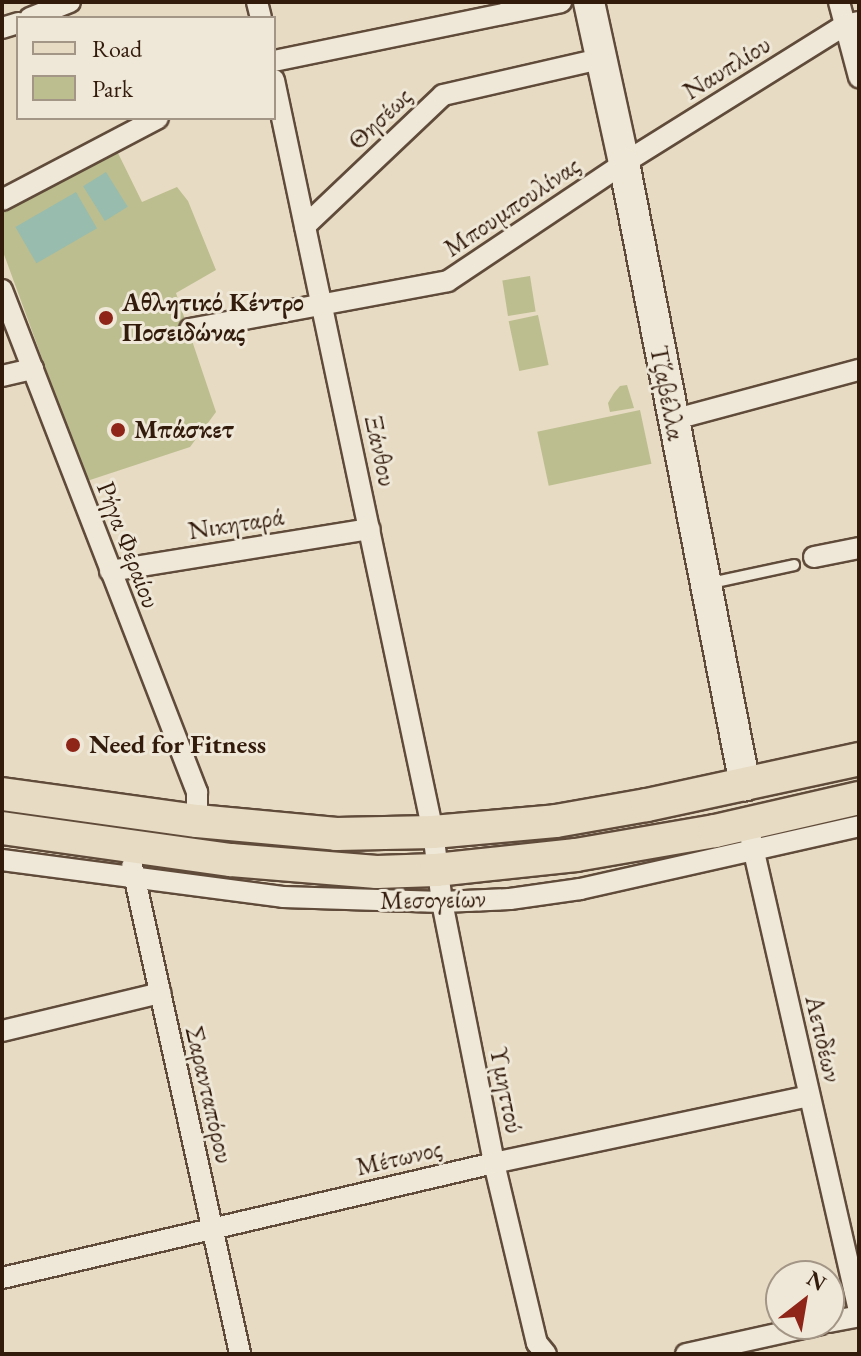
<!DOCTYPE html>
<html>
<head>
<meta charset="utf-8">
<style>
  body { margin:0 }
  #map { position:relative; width:861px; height:1356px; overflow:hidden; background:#e7dbc3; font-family:"EB Garamond",serif }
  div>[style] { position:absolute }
  .green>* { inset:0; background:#bcbe8f; transform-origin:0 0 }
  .water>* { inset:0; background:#98bcad; transform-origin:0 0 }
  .roads { filter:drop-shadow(2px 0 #604b3a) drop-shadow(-2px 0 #604b3a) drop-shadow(0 2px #604b3a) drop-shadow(0 -2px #604b3a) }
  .lane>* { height:10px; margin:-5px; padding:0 5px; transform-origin:5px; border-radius:5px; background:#efe8d8 }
  .street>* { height:20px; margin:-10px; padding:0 10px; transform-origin:10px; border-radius:10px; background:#efe8d8 }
  .secondary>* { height:30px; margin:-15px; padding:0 15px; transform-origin:15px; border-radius:15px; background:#efe8d8 }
  .primary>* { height:32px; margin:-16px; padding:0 16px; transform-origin:16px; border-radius:16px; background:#e7dbc3 }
  .dots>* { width:22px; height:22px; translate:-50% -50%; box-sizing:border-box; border:4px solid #efe8d8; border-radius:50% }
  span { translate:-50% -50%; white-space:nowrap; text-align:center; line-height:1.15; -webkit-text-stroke:6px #efe8d8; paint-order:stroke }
  .street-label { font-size:26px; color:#331b0c }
  .poi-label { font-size:26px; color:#331b0c; font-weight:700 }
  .left { translate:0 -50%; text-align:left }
  .frame { position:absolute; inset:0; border:4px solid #331b0c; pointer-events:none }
  .legend { position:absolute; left:16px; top:16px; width:260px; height:104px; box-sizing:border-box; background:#efe8d8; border:2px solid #a49686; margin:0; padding:10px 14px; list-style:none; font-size:24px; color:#331b0c }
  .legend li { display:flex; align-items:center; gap:16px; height:40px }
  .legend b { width:40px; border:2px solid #a49686 }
  .north { position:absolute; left:765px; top:1260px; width:80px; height:80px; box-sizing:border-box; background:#efe8d8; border:2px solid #a49686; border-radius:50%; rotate:31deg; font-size:22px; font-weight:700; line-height:32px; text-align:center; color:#331b0c }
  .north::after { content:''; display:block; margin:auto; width:28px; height:36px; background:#8f2418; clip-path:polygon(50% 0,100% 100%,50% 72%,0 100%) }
</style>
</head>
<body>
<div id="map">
  <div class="green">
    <i style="clip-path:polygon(115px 147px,142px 202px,177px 187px,188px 201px,216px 270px,176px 293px,216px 412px,190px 447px,87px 481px,2px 249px,2px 209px)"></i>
    <i style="left:530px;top:276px;width:36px;height:28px;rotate:81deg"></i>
    <i style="left:538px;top:315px;width:51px;height:30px;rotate:78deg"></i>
    <i style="clip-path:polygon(627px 385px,634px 408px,610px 412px,608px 403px,614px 393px,620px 386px)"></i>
    <i style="left:640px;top:410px;width:55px;height:105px;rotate:78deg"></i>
  </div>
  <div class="water">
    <i style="left:106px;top:172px;width:41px;height:27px;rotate:58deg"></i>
    <i style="left:76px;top:192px;width:42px;height:70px;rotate:60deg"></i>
  </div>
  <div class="roads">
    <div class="lane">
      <i style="left:711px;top:583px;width:85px;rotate:-12.2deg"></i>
    </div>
    <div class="street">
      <i style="left:257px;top:2px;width:16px;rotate:76deg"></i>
      <i style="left:839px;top:2px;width:78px;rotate:75.1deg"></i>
      <i style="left:30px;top:18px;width:43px;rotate:-21.8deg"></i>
      <i style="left:2px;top:28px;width:17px;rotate:-17deg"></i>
      <i style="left:274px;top:61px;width:293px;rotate:-11.6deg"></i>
      <i style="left:274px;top:80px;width:769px;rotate:78.06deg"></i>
      <i style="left:433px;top:832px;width:71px;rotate:82.7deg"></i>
      <i style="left:442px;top:902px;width:266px;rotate:78.7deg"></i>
      <i style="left:494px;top:1163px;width:185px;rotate:76.6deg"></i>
      <i style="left:537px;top:1343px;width:14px;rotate:51deg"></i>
      <i style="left:2px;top:200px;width:176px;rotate:-27.7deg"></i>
      <i style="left:305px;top:226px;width:190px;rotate:-43.5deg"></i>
      <i style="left:443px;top:95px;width:161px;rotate:-12.9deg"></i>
      <i style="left:2px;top:290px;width:539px;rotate:68.77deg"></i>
      <i style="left:197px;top:792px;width:29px;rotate:90deg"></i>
      <i style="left:190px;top:329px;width:262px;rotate:-10.5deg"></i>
      <i style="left:448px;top:281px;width:212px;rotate:-33.8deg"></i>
      <i style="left:624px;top:163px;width:261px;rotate:-32deg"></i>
      <i style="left:845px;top:25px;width:14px;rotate:-12deg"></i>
      <i style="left:2px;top:376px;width:32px;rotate:-13deg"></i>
      <i style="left:672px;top:420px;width:194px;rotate:-15deg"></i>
      <i style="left:814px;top:557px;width:46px;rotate:-11.3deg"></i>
      <i style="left:110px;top:571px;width:263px;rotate:-9.2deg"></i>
      <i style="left:751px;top:839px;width:485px;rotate:77.1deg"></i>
      <i style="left:2px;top:860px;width:283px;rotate:7.5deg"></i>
      <i style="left:283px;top:897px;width:159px;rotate:1.8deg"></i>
      <i style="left:442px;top:902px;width:68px;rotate:-2.5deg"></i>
      <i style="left:510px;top:899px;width:71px;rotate:-8.1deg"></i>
      <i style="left:580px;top:889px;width:286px;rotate:-12.7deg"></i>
      <i style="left:132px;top:866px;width:500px;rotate:77.5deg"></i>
      <i style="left:2px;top:1031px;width:163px;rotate:-13.5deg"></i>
      <i style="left:2px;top:1278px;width:505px;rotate:-13.16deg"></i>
      <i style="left:494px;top:1163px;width:322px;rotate:-12deg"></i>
      <i style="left:829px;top:1322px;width:31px;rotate:-11deg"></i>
      <i style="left:686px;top:1354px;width:138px;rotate:-12.5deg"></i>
    </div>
    <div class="secondary">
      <i style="left:589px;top:2px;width:165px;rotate:77.7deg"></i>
      <i style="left:624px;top:163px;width:634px;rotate:78.99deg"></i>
    </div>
    <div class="primary">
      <i style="left:2px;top:794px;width:197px;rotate:7.9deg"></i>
      <i style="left:197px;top:821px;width:140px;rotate:5.3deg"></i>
      <i style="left:336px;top:834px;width:97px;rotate:-1.2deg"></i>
      <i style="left:433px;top:832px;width:123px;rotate:-5.1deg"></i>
      <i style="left:556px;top:821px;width:92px;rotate:-10deg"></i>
      <i style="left:647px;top:805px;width:217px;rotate:-12.2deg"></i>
      <i style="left:2px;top:828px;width:231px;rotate:8deg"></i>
      <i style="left:231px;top:860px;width:146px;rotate:4.7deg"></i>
      <i style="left:377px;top:872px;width:59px;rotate:-1.9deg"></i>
      <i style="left:436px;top:870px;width:141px;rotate:-6.1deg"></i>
      <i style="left:576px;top:855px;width:141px;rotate:-9.8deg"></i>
      <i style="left:715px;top:831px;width:148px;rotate:-12.9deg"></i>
    </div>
  </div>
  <div class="dots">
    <i style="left:106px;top:318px;background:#8f2418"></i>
    <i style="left:118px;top:430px;background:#8f2418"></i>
    <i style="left:73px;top:745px;background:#8f2418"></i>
  </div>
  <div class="street-label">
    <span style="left:727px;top:68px;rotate:-32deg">Ναυπλίου</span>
    <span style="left:380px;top:119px;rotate:-44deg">Θησέως</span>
    <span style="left:512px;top:207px;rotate:-34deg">Μπουμπουλίνας</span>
    <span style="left:667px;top:393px;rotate:79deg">Τζαβέλλα</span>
    <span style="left:380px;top:451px;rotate:78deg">Ξάνθου</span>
    <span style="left:236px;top:524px;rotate:-9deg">Νικηταρά</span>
    <span style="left:128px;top:545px;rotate:69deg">Ρήγα Φεραίου</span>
    <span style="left:433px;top:900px;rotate:-1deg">Μεσογείων</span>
    <span style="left:823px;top:1039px;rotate:77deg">Αετιδέων</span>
    <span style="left:506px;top:1090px;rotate:79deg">Υμηττού</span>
    <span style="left:209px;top:1095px;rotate:77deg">Σαρανταπόρου</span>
    <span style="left:399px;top:1158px;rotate:-13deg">Μέτωνος</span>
  </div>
  <div class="poi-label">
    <span class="left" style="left:122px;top:318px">Αθλητικό Κέντρο<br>Ποσειδώνας</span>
    <span class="left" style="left:134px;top:430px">Μπάσκετ</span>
    <span class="left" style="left:89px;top:745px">Need for Fitness</span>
  </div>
  <div class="frame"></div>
  <ul class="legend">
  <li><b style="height:10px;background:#e7dbc3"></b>Road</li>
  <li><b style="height:22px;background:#bcbe8f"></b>Park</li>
  </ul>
  <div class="north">N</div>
</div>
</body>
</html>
